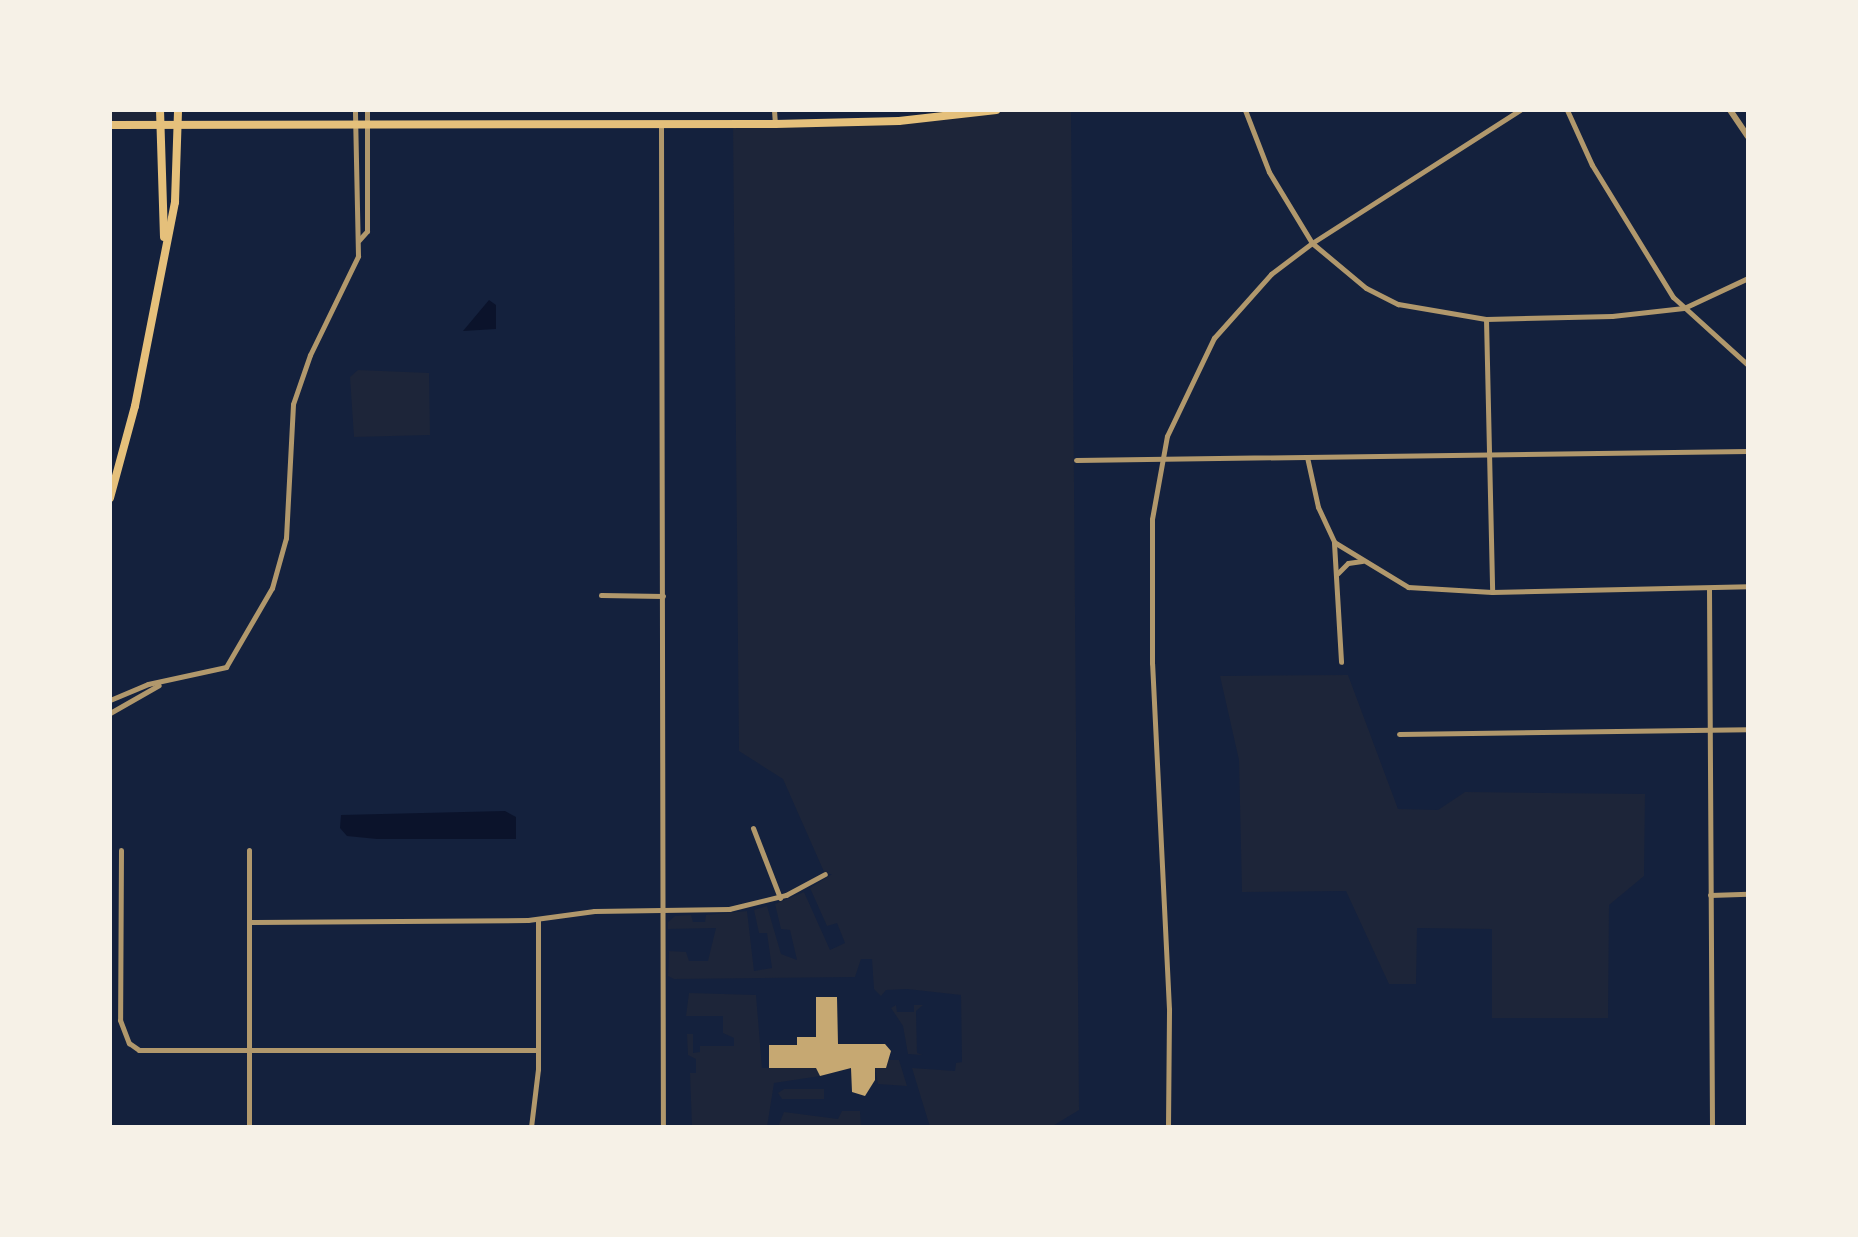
<!DOCTYPE html>
<html>
<head>
<meta charset="utf-8">
<style>
  body { margin:0 }
  #map { position:relative; width:1858px; height:1237px; overflow:hidden; background:#14213d; font-family:"Source Sans 3",sans-serif }
  div>[style] { position:absolute }
  .green>* { inset:0; background:#1d2539; transform-origin:0 0 }
  .water>* { inset:0; background:#0b132b }
  .building>* { inset:0; background:#c6a872 }
  .minor>* { height:5px; margin:-2.5px; padding:0 2.5px; transform-origin:2.5px; border-radius:2.5px; background:#b1986c }
  .tertiary>* { height:6px; margin:-3px; padding:0 3px; transform-origin:3px; border-radius:3px; background:#b1986c }
  .primary>* { height:8px; margin:-4px; padding:0 4px; transform-origin:4px; border-radius:4px; background:#e5c07b }
  span { translate:-50% -50%; white-space:nowrap; text-align:center; line-height:1.15; -webkit-text-stroke:7px #f6f1e7; paint-order:stroke }
  .frame { position:absolute; inset:0; border:112px solid #f6f1e7; pointer-events:none }
</style>
</head>
<body>
<div id="map">
  <div class="green">
    <i style="left:110px;top:110px;width:50px;height:15px"></i>
    <i style="clip-path:polygon(996px 110px,1071px 110px,1079px 1110px,1051px 1127px,930px 1127px,912px 1068px,955px 1071px,956px 1063px,962px 1062px,961px 995px,907px 989px,886px 990px,881px 996px,874px 989px,872px 959px,861px 959px,855px 977px,674px 979px,668px 976px,669px 951px,686px 952px,689px 961px,708px 961px,716px 928px,668px 929px,668px 922px,675px 916px,691px 915px,693px 922px,705px 922px,706px 915px,747px 911px,754px 971px,772px 968px,767px 933px,759px 933px,754px 910px,767px 906px,781px 954px,797px 960px,790px 930px,781px 929px,775px 904px,804px 892px,830px 950px,845px 943px,837px 923px,827px 926px,810px 888px,832px 874px,825px 874px,783px 779px,739px 751px,733px 124px,899px 121px)"></i>
    <i style="clip-path:polygon(358px 370px,429px 373px,430px 435px,354px 437px,350px 377px)"></i>
    <i style="clip-path:polygon(1348px 675px,1398px 809px,1438px 810px,1465px 792px,1645px 794px,1644px 876px,1609px 905px,1608px 1018px,1492px 1018px,1492px 929px,1417px 928px,1416px 984px,1389px 984px,1346px 891px,1242px 892px,1239px 760px,1220px 676px)"></i>
    <i style="clip-path:polygon(689px 993px,756px 995px,762px 1068px,816px 1068px,820px 1076px,774px 1083px,767px 1127px,692px 1127px,690px 1073px,696px 1073px,696px 1059px,688px 1055px,687px 1034px,693px 1034px,693px 1053px,700px 1052px,700px 1046px,734px 1046px,734px 1038px,723px 1033px,723px 1016px,686px 1016px)"></i>
    <i style="clip-path:polygon(896px 1005px,897px 1012px,914px 1012px,914px 1005px,923px 1005px,916px 1011px,917px 1053px,923px 1055px,908px 1054px,903px 1026px,891px 1008px)"></i>
    <i style="clip-path:polygon(886px 1060px,899px 1060px,907px 1086px,878px 1084px,875px 1068px)"></i>
    <i style="clip-path:polygon(784px 1089px,824px 1089px,824px 1099px,782px 1099px,778px 1093px)"></i>
    <i style="clip-path:polygon(842px 1111px,860px 1111px,861px 1127px,778px 1127px,784px 1112px,838px 1119px)"></i>
  </div>
  <div class="water">
    <i style="clip-path:polygon(489px 300px,496px 305px,496px 329px,463px 331px)"></i>
    <i style="clip-path:polygon(505px 811px,516px 817px,516px 839px,377px 839px,347px 836px,340px 828px,341px 815px)"></i>
  </div>
  <div class="building">
    <i style="clip-path:polygon(816px 997px,837px 997px,838px 1044px,885px 1044px,891px 1051px,886px 1068px,875px 1068px,875px 1080px,865px 1096px,852px 1092px,851px 1068px,820px 1076px,816px 1068px,769px 1068px,769px 1045px,797px 1045px,797px 1037px,816px 1037px)"></i>
  </div>
  <div class="minor">
    <i style="left:774px;top:110px;width:14px;rotate:86deg"></i>
    <i style="left:1245px;top:110px;width:66px;rotate:68.8deg"></i>
    <i style="left:1269px;top:172px;width:83px;rotate:58.8deg"></i>
    <i style="left:1312px;top:243px;width:70px;rotate:39.8deg"></i>
    <i style="left:1366px;top:288px;width:36px;rotate:27deg"></i>
    <i style="left:1398px;top:304px;width:89px;rotate:9.7deg"></i>
    <i style="left:1486px;top:319px;width:126px;rotate:-1.4deg"></i>
    <i style="left:1612px;top:316px;width:72px;rotate:-6.3deg"></i>
    <i style="left:1684px;top:308px;width:71px;rotate:-25.1deg"></i>
    <i style="left:1567px;top:110px;width:60px;rotate:65.6deg"></i>
    <i style="left:1592px;top:165px;width:155px;rotate:58.5deg"></i>
    <i style="left:1673px;top:297px;width:101px;rotate:42.2deg"></i>
    <i style="left:661px;top:124px;width:1003px;rotate:89.89deg"></i>
    <i style="left:359px;top:240px;width:12px;rotate:-48deg"></i>
    <i style="left:367px;top:231px;width:121px;rotate:-90deg"></i>
    <i style="left:1486px;top:319px;width:273px;rotate:88.7deg"></i>
    <i style="left:1307px;top:457px;width:51px;rotate:77.6deg"></i>
    <i style="left:1318px;top:507px;width:38px;rotate:65deg"></i>
    <i style="left:1334px;top:542px;width:87px;rotate:31.3deg"></i>
    <i style="left:1408px;top:587px;width:84px;rotate:3.4deg"></i>
    <i style="left:1492px;top:592px;width:256px;rotate:-1.3deg"></i>
    <i style="left:1076px;top:460px;width:672px;rotate:-0.77deg"></i>
    <i style="left:1334px;top:543px;width:119px;rotate:86.6deg"></i>
    <i style="left:1338px;top:573px;width:14px;rotate:-45deg"></i>
    <i style="left:1348px;top:563px;width:14px;rotate:-8deg"></i>
    <i style="left:1709px;top:589px;width:538px;rotate:89.68deg"></i>
    <i style="left:601px;top:595px;width:62px;rotate:0.9deg"></i>
    <i style="left:110px;top:700px;width:41px;rotate:-22.8deg"></i>
    <i style="left:148px;top:684px;width:80px;rotate:-12.3deg"></i>
    <i style="left:226px;top:667px;width:91px;rotate:-59.8deg"></i>
    <i style="left:272px;top:588px;width:52px;rotate:-74.4deg"></i>
    <i style="left:286px;top:538px;width:134px;rotate:-87deg"></i>
    <i style="left:293px;top:404px;width:52px;rotate:-70.9deg"></i>
    <i style="left:310px;top:355px;width:110px;rotate:-64.1deg"></i>
    <i style="left:358px;top:256px;width:146px;rotate:-91.2deg"></i>
    <i style="left:110px;top:713px;width:56px;rotate:-29.7deg"></i>
    <i style="left:1399px;top:734px;width:349px;rotate:-0.8deg"></i>
    <i style="left:753px;top:828px;width:75px;rotate:68.9deg"></i>
    <i style="left:121px;top:850px;width:170px;rotate:90.3deg"></i>
    <i style="left:120px;top:1020px;width:25px;rotate:69deg"></i>
    <i style="left:129px;top:1043px;width:12px;rotate:35deg"></i>
    <i style="left:139px;top:1050px;width:399px"></i>
    <i style="left:1710px;top:895px;width:38px;rotate:-2deg"></i>
    <i style="left:249px;top:922px;width:279px;rotate:-0.4deg"></i>
    <i style="left:528px;top:920px;width:67px;rotate:-7.8deg"></i>
    <i style="left:594px;top:911px;width:135px;rotate:-0.8deg"></i>
    <i style="left:729px;top:909px;width:59px;rotate:-13.8deg"></i>
    <i style="left:786px;top:895px;width:44px;rotate:-28.3deg"></i>
    <i style="left:249px;top:1127px;width:277px;rotate:-90deg"></i>
    <i style="left:531px;top:1127px;width:58px;rotate:-83.1deg"></i>
    <i style="left:538px;top:1069px;width:150px;rotate:-90deg"></i>
    <i style="left:1168px;top:1127px;width:118px;rotate:-89.5deg"></i>
    <i style="left:1169px;top:1009px;width:346px;rotate:-92.8deg"></i>
    <i style="left:1152px;top:663px;width:144px;rotate:-90deg"></i>
    <i style="left:1152px;top:519px;width:84px;rotate:-79.8deg"></i>
    <i style="left:1167px;top:436px;width:109px;rotate:-64.4deg"></i>
    <i style="left:1214px;top:338px;width:86px;rotate:-48.3deg"></i>
    <i style="left:1271px;top:274px;width:51px;rotate:-37.1deg"></i>
    <i style="left:1312px;top:243px;width:247px;rotate:-32.6deg"></i>
  </div>
  <div class="tertiary">
    <i style="left:1730px;top:110px;width:32px;rotate:56deg"></i>
  </div>
  <div class="primary">
    <i style="left:160px;top:110px;width:127px;rotate:88.2deg"></i>
    <i style="left:110px;top:125px;width:665px;rotate:-0.09deg"></i>
    <i style="left:775px;top:124px;width:124px;rotate:-1.4deg"></i>
    <i style="left:899px;top:121px;width:98px;rotate:-6.5deg"></i>
    <i style="left:110px;top:498px;width:95px;rotate:-74.8deg"></i>
    <i style="left:135px;top:406px;width:208px;rotate:-78.9deg"></i>
    <i style="left:175px;top:202px;width:92px;rotate:-88.1deg"></i>
  </div>
  <div class="frame"></div>
</div>
</body>
</html>
